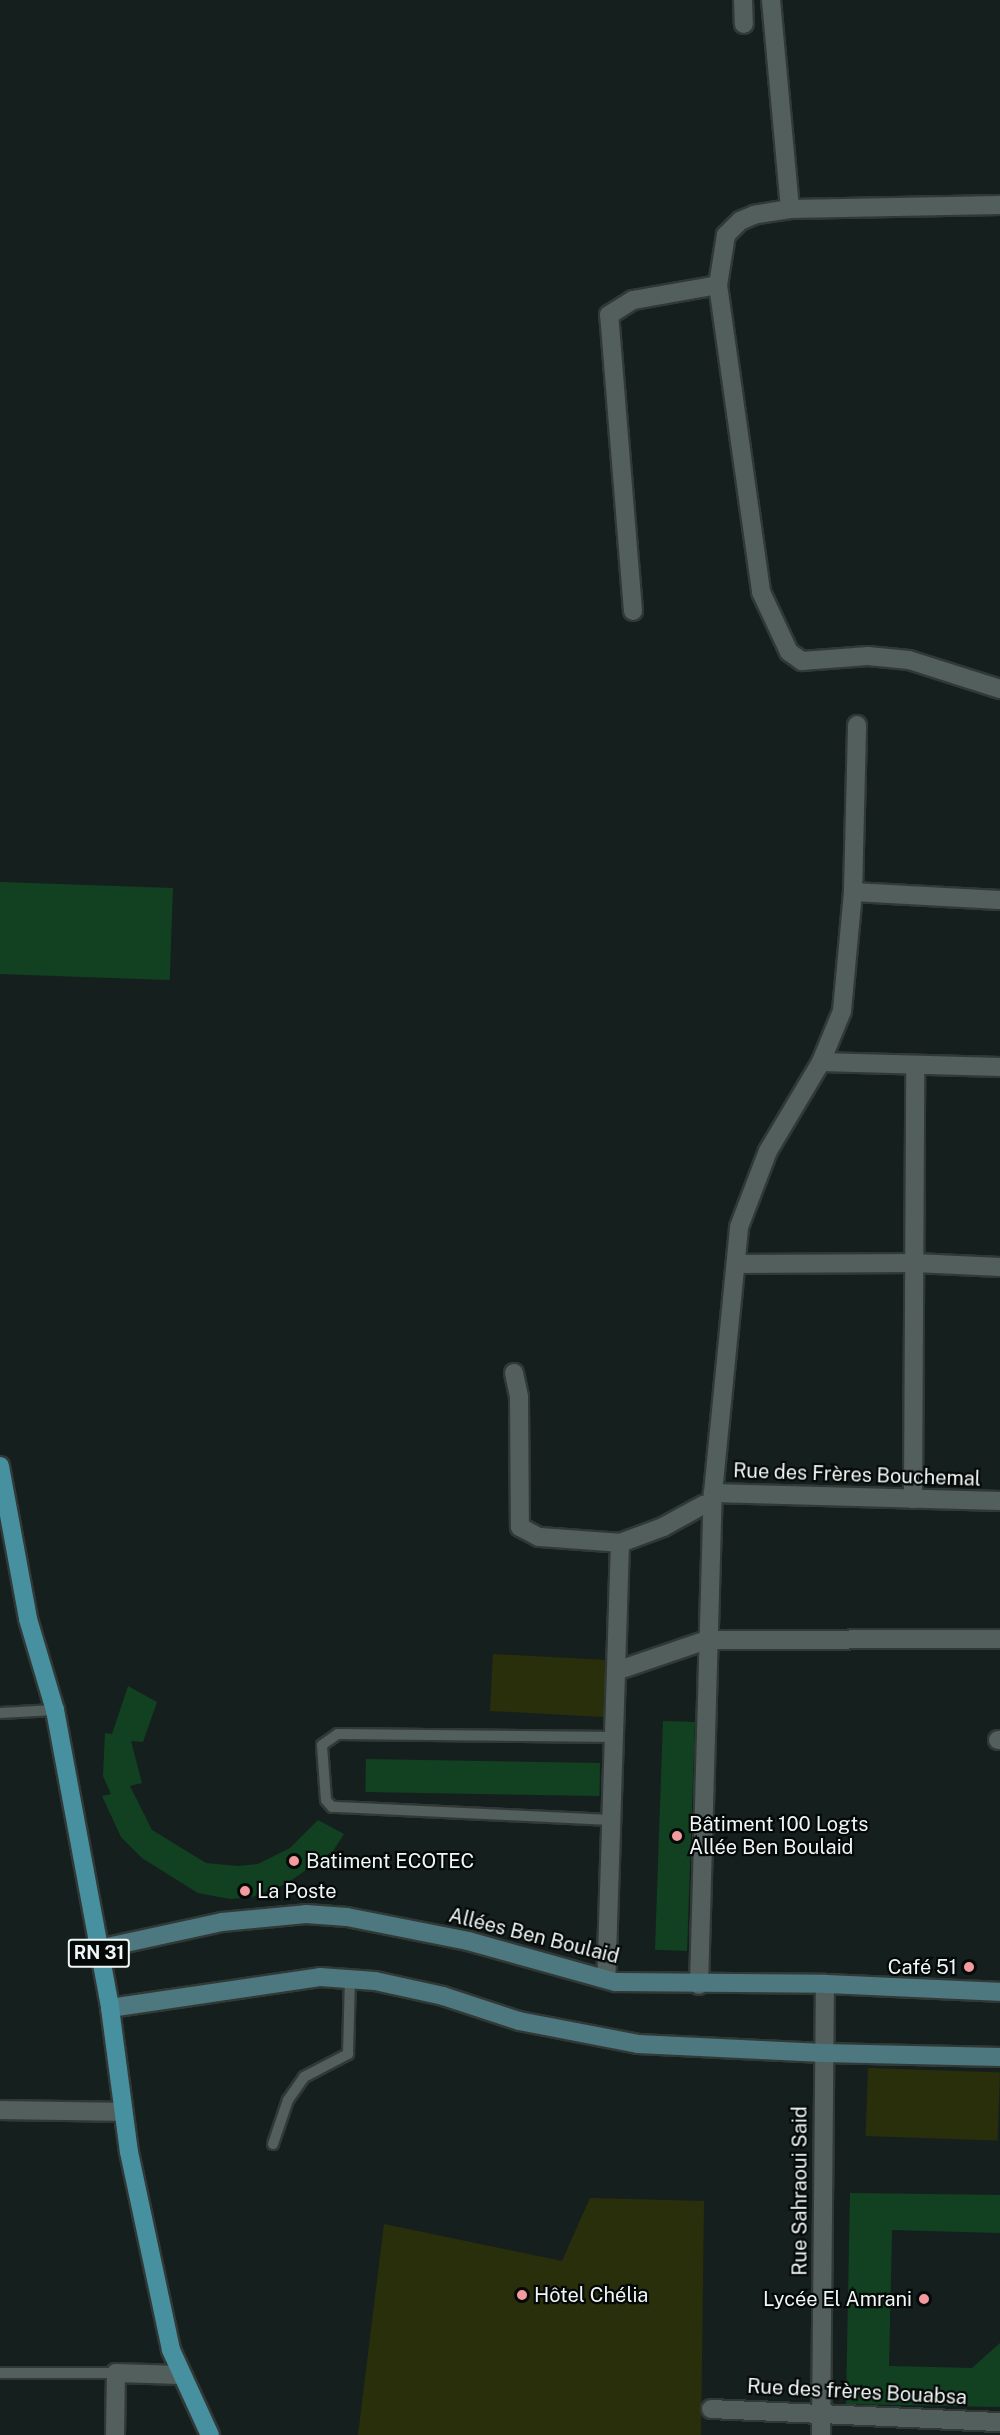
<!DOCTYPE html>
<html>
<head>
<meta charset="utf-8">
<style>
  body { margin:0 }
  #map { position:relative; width:1000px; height:2435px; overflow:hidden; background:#15201e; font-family:"Public Sans",sans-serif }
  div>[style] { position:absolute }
  .green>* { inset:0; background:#2a2f0b; transform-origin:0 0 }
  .building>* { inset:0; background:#124121; transform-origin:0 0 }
  .roads { filter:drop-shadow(2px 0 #313937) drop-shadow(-2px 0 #313937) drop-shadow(0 2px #313937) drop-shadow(0 -2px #313937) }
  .service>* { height:10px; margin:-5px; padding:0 5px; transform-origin:5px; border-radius:5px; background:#535f5d }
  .minor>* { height:18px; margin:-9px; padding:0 9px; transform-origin:9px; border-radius:9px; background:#535f5d }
  .secondary>* { height:18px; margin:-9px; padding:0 9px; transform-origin:9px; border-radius:9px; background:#4d787f }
  .primary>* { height:18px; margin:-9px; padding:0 9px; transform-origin:9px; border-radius:9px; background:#4790a0 }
  .dots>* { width:16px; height:16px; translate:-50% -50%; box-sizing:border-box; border:3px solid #050908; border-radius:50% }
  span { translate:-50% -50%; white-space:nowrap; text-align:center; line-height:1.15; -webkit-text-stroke:4.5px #050908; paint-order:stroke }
  .shield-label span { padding:2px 4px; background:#050908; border:2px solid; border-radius:4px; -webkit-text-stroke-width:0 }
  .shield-label { font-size:18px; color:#eff6f5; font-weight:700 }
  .street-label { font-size:20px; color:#eff6f5 }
  .poi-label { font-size:20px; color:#eff6f5 }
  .left { translate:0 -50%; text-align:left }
  .right { translate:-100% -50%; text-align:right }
</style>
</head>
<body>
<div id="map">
  <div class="green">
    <i style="left:493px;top:1654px;width:114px;height:57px;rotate:3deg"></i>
    <i style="left:868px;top:2068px;width:132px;height:68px;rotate:2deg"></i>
    <i style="clip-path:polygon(590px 2198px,704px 2201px,701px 2435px,358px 2435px,384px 2224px,562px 2261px)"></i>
  </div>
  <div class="building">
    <i style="left:0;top:882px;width:173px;height:92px;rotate:2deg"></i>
    <i style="clip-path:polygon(128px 1686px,157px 1702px,143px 1742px,131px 1741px,142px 1783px,130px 1786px,152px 1830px,206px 1863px,238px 1866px,258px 1864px,290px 1848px,318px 1820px,344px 1834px,333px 1851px,286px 1884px,252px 1897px,230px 1899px,198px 1893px,142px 1858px,121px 1837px,102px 1796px,111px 1794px,103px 1776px,105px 1733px,112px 1734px)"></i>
    <i style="left:663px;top:1721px;width:32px;height:229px;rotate:2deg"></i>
    <i style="left:366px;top:1759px;width:234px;height:33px;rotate:1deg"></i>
    <i style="clip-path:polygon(850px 2193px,1000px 2195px,1000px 2233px,892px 2230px,889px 2366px,972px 2368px,1000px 2343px,1000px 2407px,846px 2404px)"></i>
  </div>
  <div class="roads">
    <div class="service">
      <i style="left:0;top:1713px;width:55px;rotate:-3.1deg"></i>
      <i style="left:611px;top:1820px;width:279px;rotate:-177.3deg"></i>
      <i style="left:332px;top:1807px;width:9px;rotate:-131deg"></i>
      <i style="left:326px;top:1800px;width:55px;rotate:-94.2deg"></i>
      <i style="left:322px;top:1745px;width:19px;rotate:-35deg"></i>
      <i style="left:338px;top:1734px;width:275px;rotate:0.6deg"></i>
      <i style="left:273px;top:2144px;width:46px;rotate:-71.2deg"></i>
      <i style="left:288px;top:2100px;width:28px;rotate:-55deg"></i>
      <i style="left:304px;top:2077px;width:50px;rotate:-27.6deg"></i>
      <i style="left:348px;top:2054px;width:75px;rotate:-88.5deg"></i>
      <i style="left:0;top:2373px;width:116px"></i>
    </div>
    <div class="minor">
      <i style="left:743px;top:0;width:24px;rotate:88deg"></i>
      <i style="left:771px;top:0;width:210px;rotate:84.8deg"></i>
      <i style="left:1000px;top:205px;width:210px;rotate:178.9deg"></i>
      <i style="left:790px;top:209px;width:36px;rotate:171deg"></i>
      <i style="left:754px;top:215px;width:15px;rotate:157deg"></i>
      <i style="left:740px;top:221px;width:20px;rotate:135deg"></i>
      <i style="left:726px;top:235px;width:51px;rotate:99.1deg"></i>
      <i style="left:718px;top:285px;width:310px;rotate:82deg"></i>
      <i style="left:761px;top:592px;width:66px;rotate:65deg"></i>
      <i style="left:789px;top:652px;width:16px;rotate:35deg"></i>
      <i style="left:802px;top:661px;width:66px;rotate:-4.3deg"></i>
      <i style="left:868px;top:656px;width:41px;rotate:5.6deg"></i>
      <i style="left:909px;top:660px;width:96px;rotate:17.7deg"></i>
      <i style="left:633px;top:611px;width:297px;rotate:-94.6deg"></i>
      <i style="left:609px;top:315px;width:28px;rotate:-32deg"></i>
      <i style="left:633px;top:300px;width:86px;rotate:-10deg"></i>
      <i style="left:853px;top:892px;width:147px;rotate:3.1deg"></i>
      <i style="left:821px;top:1062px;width:179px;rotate:1.6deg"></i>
      <i style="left:736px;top:1264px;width:179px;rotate:-0.3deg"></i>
      <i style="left:915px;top:1263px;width:85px;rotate:2.7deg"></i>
      <i style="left:514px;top:1373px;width:25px;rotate:78deg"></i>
      <i style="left:519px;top:1397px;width:130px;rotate:89.6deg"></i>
      <i style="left:520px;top:1527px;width:21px;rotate:28deg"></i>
      <i style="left:539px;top:1537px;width:81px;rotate:4.2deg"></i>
      <i style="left:620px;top:1543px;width:436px;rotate:91.8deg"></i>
      <i style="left:713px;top:1493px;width:287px;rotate:1.6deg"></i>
      <i style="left:913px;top:1499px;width:432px;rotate:-89.7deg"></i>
      <i style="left:620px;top:1543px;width:46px;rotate:-20.4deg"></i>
      <i style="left:663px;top:1527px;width:46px;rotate:-28.8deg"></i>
      <i style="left:616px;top:1671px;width:96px;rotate:-18.8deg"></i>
      <i style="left:707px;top:1640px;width:293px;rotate:-0.2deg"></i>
      <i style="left:998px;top:1740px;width:2px"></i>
      <i style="left:699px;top:1985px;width:492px;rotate:-88.4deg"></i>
      <i style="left:713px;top:1493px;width:267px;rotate:-84.4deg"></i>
      <i style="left:739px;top:1227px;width:81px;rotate:-69.1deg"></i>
      <i style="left:768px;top:1151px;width:104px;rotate:-59.2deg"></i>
      <i style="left:821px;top:1062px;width:55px;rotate:-67.6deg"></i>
      <i style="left:842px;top:1011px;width:120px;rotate:-84.7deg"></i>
      <i style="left:853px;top:892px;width:167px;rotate:-88.6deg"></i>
      <i style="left:0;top:2110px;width:122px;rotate:0.9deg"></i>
      <i style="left:711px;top:2409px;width:289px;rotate:2.6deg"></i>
      <i style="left:115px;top:2435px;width:62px;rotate:-89.1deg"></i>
      <i style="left:116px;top:2373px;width:65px;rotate:1.8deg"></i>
      <i style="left:821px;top:2435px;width:451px;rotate:-89.5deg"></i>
    </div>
    <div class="secondary">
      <i style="left:98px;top:1949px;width:127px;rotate:-12.3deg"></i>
      <i style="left:222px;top:1922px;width:84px;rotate:-5.4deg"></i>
      <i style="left:306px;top:1914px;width:41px;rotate:4.2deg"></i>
      <i style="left:347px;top:1917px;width:123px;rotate:11.2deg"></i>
      <i style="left:468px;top:1941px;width:153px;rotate:15.6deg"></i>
      <i style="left:615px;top:1982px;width:210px;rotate:0.5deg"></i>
      <i style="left:825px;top:1984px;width:175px;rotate:2.6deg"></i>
      <i style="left:110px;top:2008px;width:212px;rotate:-8.4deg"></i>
      <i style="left:320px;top:1977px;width:55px;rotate:4.2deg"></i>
      <i style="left:375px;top:1981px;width:70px;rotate:12.4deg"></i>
      <i style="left:443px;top:1996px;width:80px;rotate:18.2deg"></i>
      <i style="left:519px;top:2021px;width:121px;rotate:10.9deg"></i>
      <i style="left:638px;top:2044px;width:185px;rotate:2.8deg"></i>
      <i style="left:823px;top:2053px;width:177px;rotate:1.3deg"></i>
    </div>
    <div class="primary">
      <i style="left:0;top:1466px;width:156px;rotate:79.6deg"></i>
      <i style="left:28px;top:1619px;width:95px;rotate:73.5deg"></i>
      <i style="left:55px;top:1710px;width:303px;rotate:79.5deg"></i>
      <i style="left:110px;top:2008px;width:145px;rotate:82.5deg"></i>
      <i style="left:129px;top:2152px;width:202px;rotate:78deg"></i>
      <i style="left:171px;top:2350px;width:94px;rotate:65.4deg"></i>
    </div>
  </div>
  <div class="dots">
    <i style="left:677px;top:1836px;background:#f49b9f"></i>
    <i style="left:294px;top:1861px;background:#f49b9f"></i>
    <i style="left:245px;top:1891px;background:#f49b9f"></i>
    <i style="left:969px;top:1967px;background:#f49b9f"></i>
    <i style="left:522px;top:2295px;background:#f49b9f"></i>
    <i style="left:924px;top:2299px;background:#f49b9f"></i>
  </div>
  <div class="shield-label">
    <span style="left:99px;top:1953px">RN 31</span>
  </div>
  <div class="street-label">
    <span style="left:857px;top:1475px;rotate:2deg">Rue des Frères Bouchemal</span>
    <span style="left:534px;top:1936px;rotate:14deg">Allées Ben Boulaid</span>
    <span style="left:800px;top:2191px;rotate:-90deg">Rue Sahraoui Said</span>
    <span style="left:857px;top:2392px;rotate:3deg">Rue des frères Bouabsa</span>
  </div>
  <div class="poi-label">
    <span class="left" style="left:689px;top:1836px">Bâtiment 100 Logts<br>Allée Ben Boulaid</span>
    <span class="left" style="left:306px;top:1861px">Batiment ECOTEC</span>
    <span class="left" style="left:257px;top:1891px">La Poste</span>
    <span class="right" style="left:957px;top:1967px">Café 51</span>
    <span class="left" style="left:534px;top:2295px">Hôtel Chélia</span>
    <span class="right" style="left:912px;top:2299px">Lycée El Amrani</span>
  </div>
</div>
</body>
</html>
